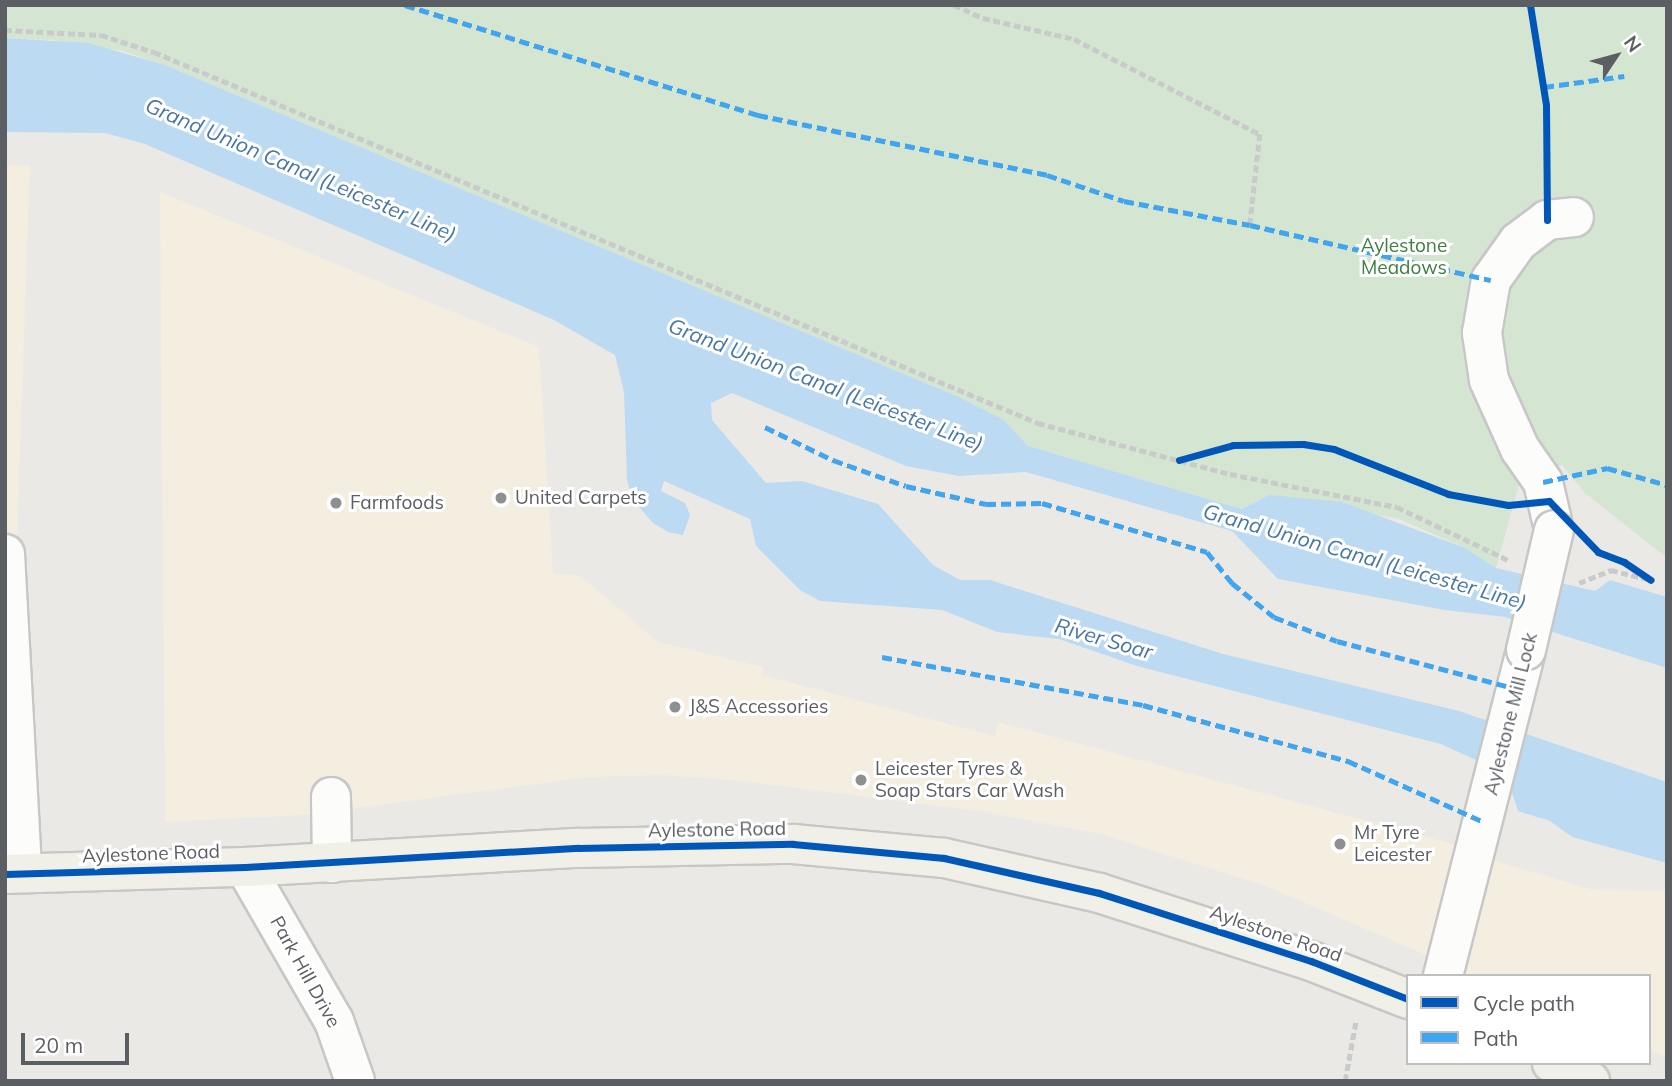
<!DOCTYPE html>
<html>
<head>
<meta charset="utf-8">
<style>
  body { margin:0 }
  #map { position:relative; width:1672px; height:1086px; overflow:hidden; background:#eae9e5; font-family:Mulish,sans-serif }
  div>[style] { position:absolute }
  .commercial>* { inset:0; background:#f3eedf; transform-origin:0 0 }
  .green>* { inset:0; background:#d4e5d2 }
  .water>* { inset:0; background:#bcdaf1 }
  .path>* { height:4.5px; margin-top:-2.25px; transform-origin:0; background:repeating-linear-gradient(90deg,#c8cbc9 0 7px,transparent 0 10.5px) }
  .roads { filter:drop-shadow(2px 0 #c7c7c7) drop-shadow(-2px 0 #c7c7c7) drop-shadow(0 2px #c7c7c7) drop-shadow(0 -2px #c7c7c7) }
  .minor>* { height:38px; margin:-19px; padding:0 19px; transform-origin:19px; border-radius:19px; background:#fcfcfb }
  .major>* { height:38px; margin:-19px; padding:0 19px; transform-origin:19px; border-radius:19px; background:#f1f0e8 }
  .bridges { filter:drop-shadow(2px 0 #c7c7c7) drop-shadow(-2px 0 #c7c7c7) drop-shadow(0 2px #c7c7c7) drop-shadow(0 -2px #c7c7c7) }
  .minor-bridge>* { height:38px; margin:-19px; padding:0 19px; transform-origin:19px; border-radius:19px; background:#fcfcfb }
  .quiet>* { height:5px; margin-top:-2.5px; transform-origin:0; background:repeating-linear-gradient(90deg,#40a5ee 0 10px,transparent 0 15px) }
  .cycleway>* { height:7px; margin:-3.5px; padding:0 3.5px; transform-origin:3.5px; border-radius:3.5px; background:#0057b8 }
  .dots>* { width:19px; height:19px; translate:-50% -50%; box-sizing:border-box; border:4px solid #fff; border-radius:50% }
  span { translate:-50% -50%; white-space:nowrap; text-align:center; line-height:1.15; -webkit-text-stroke:6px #fff; paint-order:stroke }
  .park-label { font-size:19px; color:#3d7f40 }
  .poi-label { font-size:19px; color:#5b5e62 }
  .left { translate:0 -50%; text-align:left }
  .street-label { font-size:19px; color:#5b5e62 }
  .water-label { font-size:21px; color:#4976a6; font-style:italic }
  .frame { position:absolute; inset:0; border:7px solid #5b5e62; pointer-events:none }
  .legend { position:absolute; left:1406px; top:974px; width:245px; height:91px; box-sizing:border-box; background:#fff; border:2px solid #bdbfc0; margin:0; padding:9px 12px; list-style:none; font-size:21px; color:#5b5e62 }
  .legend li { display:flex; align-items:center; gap:14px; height:35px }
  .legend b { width:35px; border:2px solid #bdbfc0 }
  .north { position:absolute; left:1581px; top:21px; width:70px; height:70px; -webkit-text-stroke:5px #fff; paint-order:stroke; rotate:54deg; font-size:19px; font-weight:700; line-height:28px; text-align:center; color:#5b5e62 }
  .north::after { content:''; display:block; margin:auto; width:24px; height:32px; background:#5b5e62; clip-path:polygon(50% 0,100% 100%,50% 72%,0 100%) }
  .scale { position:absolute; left:21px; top:1033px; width:108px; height:32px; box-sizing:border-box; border:4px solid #5b5e62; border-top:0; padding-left:9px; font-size:21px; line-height:24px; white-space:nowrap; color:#5b5e62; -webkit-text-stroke:5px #fff; paint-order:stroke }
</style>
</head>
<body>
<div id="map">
  <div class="commercial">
    <i style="left:5px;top:165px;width:25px;height:660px;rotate:2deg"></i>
    <i style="clip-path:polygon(160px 192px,539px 347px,553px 573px,581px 576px,658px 642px,763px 667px,762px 675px,995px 736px,998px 722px,1468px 848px,1435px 959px,1268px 887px,1101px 834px,985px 812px,751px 782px,663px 775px,589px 777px,303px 815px,165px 822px)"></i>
    <i style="clip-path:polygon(1482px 857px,1594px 890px,1667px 891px,1667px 1058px,1649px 1049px,1649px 976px,1468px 976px,1458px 972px)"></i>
  </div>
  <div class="green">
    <i style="clip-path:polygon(5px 5px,1667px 5px,1667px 558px,1585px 493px,1562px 465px,1520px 481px,1496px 568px,1465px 548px,1399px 519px,1269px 495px,1242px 509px,1028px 446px,1004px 420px,959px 397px,162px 64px,123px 51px,52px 40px,5px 38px)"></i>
  </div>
  <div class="water">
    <i style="clip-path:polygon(5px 38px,88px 43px,162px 64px,959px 397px,1004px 420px,1028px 446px,1242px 509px,1269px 495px,1342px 502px,1465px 548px,1496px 568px,1595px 591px,1610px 580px,1667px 597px,1667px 668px,1505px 617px,1445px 610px,1278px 579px,1232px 531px,1026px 472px,959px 476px,906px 466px,732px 393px,711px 403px,712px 420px,766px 483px,802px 481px,878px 504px,933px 565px,960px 580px,990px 580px,1223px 654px,1459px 711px,1667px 782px,1667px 863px,1572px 837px,1550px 821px,1518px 811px,1506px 774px,1441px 744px,1137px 666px,1059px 639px,997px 632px,942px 610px,820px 601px,800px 590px,756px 546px,750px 519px,664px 481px,661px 491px,685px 503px,690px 515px,683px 535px,668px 532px,653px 523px,632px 499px,627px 479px,624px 392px,615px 355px,554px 320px,145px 144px,105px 133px,5px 132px)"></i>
  </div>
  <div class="path">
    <i style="left:954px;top:5px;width:32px;rotate:24deg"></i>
    <i style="left:983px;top:18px;width:93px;rotate:13deg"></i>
    <i style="left:1074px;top:39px;width:209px;rotate:27.1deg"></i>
    <i style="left:1260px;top:134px;width:92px;rotate:96.3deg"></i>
    <i style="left:5px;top:30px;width:96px;rotate:3deg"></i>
    <i style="left:101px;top:35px;width:56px;rotate:17.8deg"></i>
    <i style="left:154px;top:52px;width:959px;rotate:22.77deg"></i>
    <i style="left:1038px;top:423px;width:199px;rotate:14.9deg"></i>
    <i style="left:1230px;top:474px;width:170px;rotate:11.2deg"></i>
    <i style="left:1397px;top:507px;width:125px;rotate:25.5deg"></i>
    <i style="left:1579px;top:583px;width:35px;rotate:-22deg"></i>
    <i style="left:1611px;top:570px;width:41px;rotate:14deg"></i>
    <i style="left:1345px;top:1081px;width:62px;rotate:-79.8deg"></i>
  </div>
  <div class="roads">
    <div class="minor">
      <i style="left:1554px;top:530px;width:49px;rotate:-102.9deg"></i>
      <i style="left:1543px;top:482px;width:40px;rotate:-124.9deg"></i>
      <i style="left:1520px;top:449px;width:76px;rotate:-114.2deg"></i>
      <i style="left:1489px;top:380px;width:48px;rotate:-98.5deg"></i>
      <i style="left:1482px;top:333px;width:54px;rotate:-80.4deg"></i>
      <i style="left:1491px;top:280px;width:47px;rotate:-54.6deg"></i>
      <i style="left:1518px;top:242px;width:36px;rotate:-37deg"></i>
      <i style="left:1547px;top:220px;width:27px;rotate:-6deg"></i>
      <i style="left:5px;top:554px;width:319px;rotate:86.9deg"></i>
      <i style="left:331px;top:797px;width:66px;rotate:89.1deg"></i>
      <i style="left:245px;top:867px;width:178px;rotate:60deg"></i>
      <i style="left:334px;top:1021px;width:64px;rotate:70.7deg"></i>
      <i style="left:1443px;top:976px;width:336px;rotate:-75.7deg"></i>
    </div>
    <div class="major">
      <i style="left:5px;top:874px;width:240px;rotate:-1.7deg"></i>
      <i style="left:245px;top:867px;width:334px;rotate:-3.3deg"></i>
      <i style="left:578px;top:848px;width:215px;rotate:-1.1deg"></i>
      <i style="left:793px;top:844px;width:152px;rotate:5.3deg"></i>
      <i style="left:944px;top:858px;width:159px;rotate:12.7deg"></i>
      <i style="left:1099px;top:893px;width:223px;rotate:17.8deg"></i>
      <i style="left:1311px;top:961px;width:104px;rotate:21.4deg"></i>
      <i style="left:1552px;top:1063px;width:42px;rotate:25.3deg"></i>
    </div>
  </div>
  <div class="bridges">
    <div class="minor-bridge">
      <i style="left:1526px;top:650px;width:123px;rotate:-76.9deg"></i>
    </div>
  </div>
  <div class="quiet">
    <i style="left:405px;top:5px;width:370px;rotate:17.3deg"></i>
    <i style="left:758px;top:115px;width:295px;rotate:11.7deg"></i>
    <i style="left:1047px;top:175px;width:81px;rotate:18.7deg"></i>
    <i style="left:1124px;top:201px;width:128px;rotate:10.8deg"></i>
    <i style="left:1250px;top:225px;width:247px;rotate:12.9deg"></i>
    <i style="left:1544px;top:87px;width:81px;rotate:-7.8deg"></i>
    <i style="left:765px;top:427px;width:76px;rotate:25.9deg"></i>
    <i style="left:833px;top:460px;width:77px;rotate:19.6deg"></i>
    <i style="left:906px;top:486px;width:82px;rotate:12.7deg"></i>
    <i style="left:986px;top:504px;width:56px;rotate:-1deg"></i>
    <i style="left:1042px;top:503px;width:172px;rotate:16.5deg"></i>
    <i style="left:1207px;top:552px;width:40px;rotate:51deg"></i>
    <i style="left:1232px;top:583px;width:54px;rotate:39deg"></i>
    <i style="left:1274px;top:617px;width:67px;rotate:20.9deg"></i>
    <i style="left:1337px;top:641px;width:186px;rotate:14.9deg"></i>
    <i style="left:1543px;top:482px;width:66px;rotate:-12.3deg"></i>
    <i style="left:1607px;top:468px;width:62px;rotate:15.8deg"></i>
    <i style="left:882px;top:657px;width:265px;rotate:10.4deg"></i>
    <i style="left:1143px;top:705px;width:213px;rotate:15.3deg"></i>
    <i style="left:1348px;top:761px;width:149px;rotate:24.2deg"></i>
  </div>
  <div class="cycleway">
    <i style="left:1530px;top:5px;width:101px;rotate:80.9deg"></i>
    <i style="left:1546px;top:105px;width:115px;rotate:89.5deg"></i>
    <i style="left:1179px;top:460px;width:56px;rotate:-15.5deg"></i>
    <i style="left:1233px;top:445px;width:70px;rotate:-0.8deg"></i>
    <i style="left:1303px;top:444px;width:31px;rotate:9deg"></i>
    <i style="left:1334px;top:449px;width:123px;rotate:21.5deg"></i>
    <i style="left:1448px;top:494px;width:61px;rotate:10.4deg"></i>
    <i style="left:1508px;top:505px;width:41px;rotate:-5.6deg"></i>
    <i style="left:1549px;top:501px;width:71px;rotate:46.1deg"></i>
    <i style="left:1598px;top:552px;width:28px;rotate:21deg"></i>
    <i style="left:1624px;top:562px;width:32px;rotate:34deg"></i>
    <i style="left:5px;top:874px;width:240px;rotate:-1.7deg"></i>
    <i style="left:245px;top:867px;width:334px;rotate:-3.3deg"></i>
    <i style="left:578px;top:848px;width:215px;rotate:-1.1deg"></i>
    <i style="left:793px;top:844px;width:152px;rotate:5.3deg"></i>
    <i style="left:944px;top:858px;width:159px;rotate:12.7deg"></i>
    <i style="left:1099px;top:893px;width:223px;rotate:17.8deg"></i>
    <i style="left:1311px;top:961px;width:104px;rotate:21.4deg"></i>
  </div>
  <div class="dots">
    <i style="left:501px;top:498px;background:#8d8f90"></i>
    <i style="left:336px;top:503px;background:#8d8f90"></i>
    <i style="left:675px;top:707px;background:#8d8f90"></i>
    <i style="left:861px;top:780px;background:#8d8f90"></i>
    <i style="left:1340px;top:844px;background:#8d8f90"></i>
  </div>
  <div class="park-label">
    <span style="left:1404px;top:257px">Aylestone<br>Meadows</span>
  </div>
  <div class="poi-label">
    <span class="left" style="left:515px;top:498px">United Carpets</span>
    <span class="left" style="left:350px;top:503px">Farmfoods</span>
    <span class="left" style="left:689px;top:707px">J&amp;S Accessories</span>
    <span class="left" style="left:875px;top:780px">Leicester Tyres &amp;<br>Soap Stars Car Wash</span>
    <span class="left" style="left:1354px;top:844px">Mr Tyre<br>Leicester</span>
  </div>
  <div class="street-label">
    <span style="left:1511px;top:714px;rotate:-76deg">Aylestone Mill Lock</span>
    <span style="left:717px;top:830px;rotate:-1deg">Aylestone Road</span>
    <span style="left:151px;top:854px;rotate:-2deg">Aylestone Road</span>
    <span style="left:1276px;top:934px;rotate:19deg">Aylestone Road</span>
    <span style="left:305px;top:972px;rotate:61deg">Park Hill Drive</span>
  </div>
  <div class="water-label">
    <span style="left:301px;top:169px;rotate:23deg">Grand Union Canal (Leicester Line)</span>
    <span style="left:826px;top:384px;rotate:21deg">Grand Union Canal (Leicester Line)</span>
    <span style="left:1365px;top:556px;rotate:16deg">Grand Union Canal (Leicester Line)</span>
    <span style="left:1104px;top:638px;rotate:16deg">River Soar</span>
  </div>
  <div class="frame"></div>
  <ul class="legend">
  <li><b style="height:9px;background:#0057b8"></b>Cycle path</li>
  <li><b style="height:9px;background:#40a5ee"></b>Path</li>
  </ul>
  <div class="north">N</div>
  <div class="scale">20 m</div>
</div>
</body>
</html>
